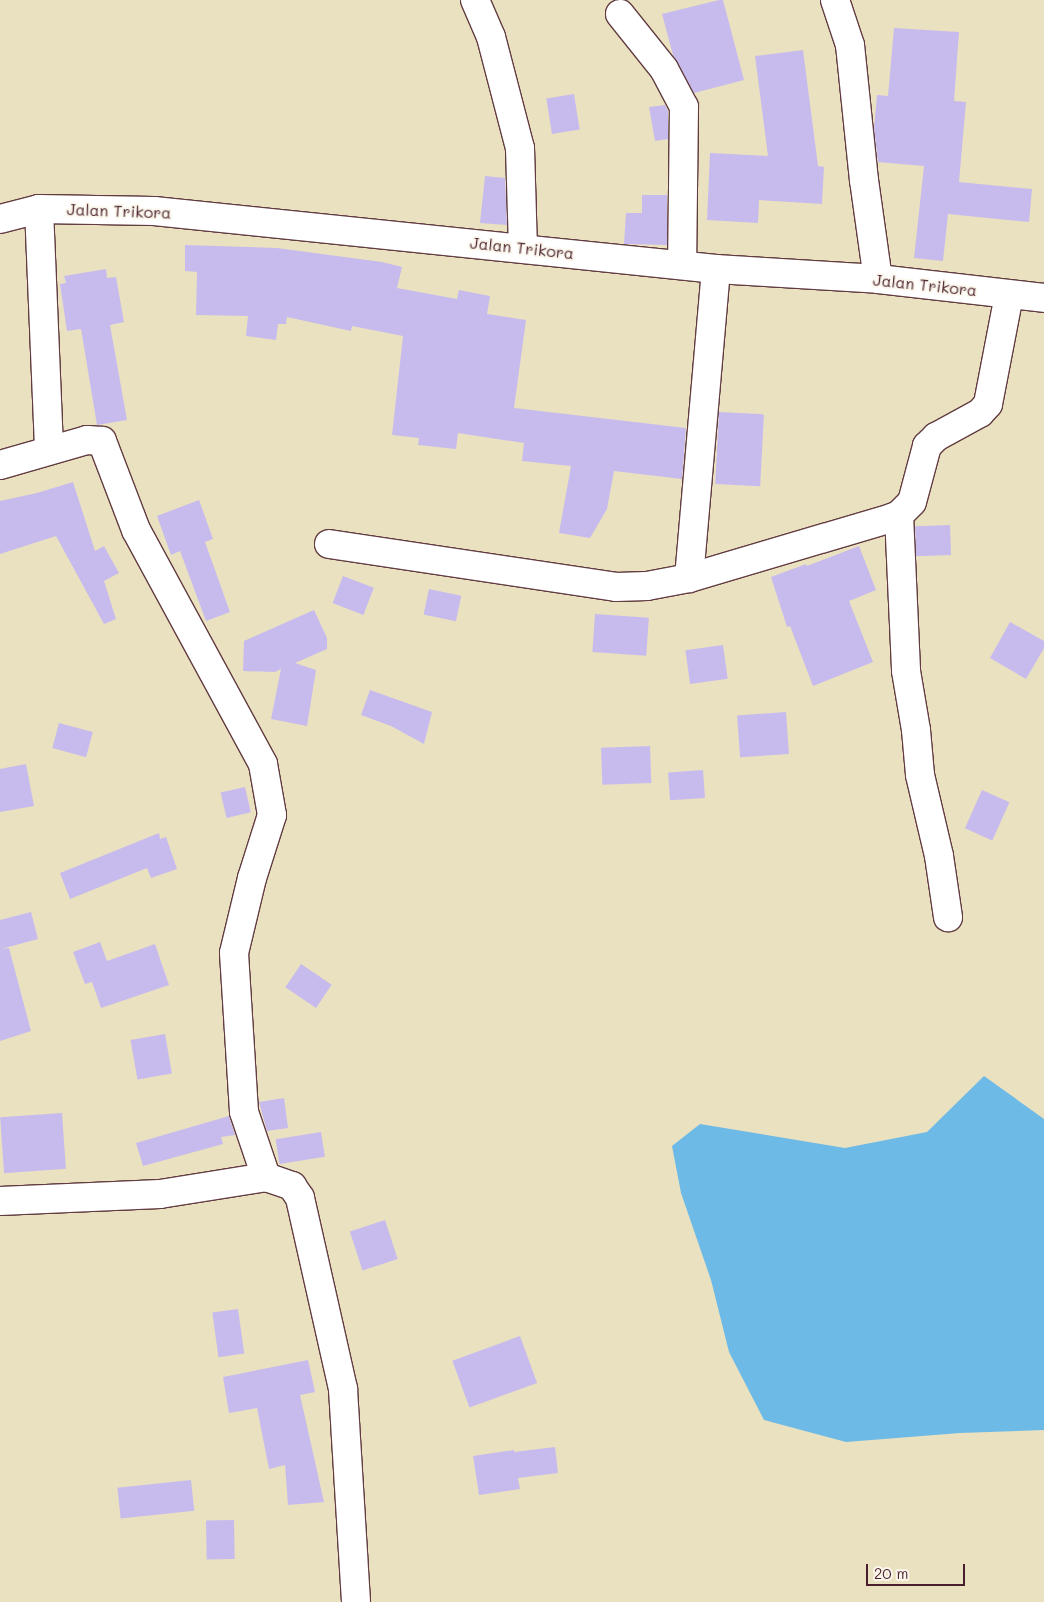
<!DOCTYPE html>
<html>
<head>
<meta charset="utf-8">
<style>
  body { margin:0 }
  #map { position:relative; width:1044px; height:1602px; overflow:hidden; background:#eae1c0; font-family:Mali,sans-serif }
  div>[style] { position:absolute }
  .water>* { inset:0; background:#6ebae7 }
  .building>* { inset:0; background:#c7bbee; transform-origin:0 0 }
  .roads { filter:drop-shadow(1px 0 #623c41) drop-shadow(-1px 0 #623c41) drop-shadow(0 1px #623c41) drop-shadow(0 -1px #623c41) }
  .minor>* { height:28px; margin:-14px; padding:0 14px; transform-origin:14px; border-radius:14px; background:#fff }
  span { translate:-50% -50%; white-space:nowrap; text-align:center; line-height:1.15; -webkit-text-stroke:4px #fbf7ec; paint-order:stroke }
  .street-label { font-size:16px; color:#4a1f2b }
  .scale { position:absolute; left:866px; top:1564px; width:99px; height:22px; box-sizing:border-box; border:2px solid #4a1f2b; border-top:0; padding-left:6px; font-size:15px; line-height:18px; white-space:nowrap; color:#4a1f2b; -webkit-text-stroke:4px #fbf7ec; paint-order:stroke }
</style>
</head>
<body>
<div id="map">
  <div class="water">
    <i style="clip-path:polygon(984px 1076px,1044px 1119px,1044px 1430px,960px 1433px,846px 1442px,764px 1420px,729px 1352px,711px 1280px,681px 1193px,672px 1146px,700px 1124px,845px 1148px,927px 1132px)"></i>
  </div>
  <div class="building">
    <i style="clip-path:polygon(719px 0,723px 0,744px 80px,694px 93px,673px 55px,662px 14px)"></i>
    <i style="clip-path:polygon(894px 28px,959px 32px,954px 101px,966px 102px,959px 182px,1032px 189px,1029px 222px,948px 214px,943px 261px,914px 258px,924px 166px,878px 162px,874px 129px,877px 95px,888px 96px)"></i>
    <i style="clip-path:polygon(803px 50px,818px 166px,824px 167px,822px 204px,759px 200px,758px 223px,707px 220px,710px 153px,768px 156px,755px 56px)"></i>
    <i style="left:574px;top:94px;width:36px;height:28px;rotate:81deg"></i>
    <i style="clip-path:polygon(665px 105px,668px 111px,668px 139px,655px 141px,649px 107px)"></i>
    <i style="clip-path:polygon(485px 176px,505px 178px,507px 225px,480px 223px)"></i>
    <i style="clip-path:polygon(642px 195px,667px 195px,667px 245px,624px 244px,626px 213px,642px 213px)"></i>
    <i style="clip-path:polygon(185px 245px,277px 248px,382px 262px,402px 267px,397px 288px,457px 299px,459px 290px,490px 296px,487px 314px,526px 320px,514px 408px,686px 428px,682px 479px,614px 471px,607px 509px,590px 538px,559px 533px,571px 466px,522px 461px,524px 443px,458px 433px,456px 449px,418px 445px,419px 438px,392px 435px,403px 336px,352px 326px,351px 331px,287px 317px,286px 324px,278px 324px,276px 340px,246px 336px,248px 316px,196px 315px,197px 272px,185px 271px)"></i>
    <i style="clip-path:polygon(106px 269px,107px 278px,116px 277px,124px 322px,110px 325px,127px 420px,97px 425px,81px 329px,67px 331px,60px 284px,66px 283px,64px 276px)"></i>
    <i style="left:719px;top:412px;width:45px;height:72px;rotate:3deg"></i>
    <i style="clip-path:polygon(73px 482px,95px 551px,104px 546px,119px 573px,104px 581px,116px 619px,104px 624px,56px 536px,0 554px,0 501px,37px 493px)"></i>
    <i style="clip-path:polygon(199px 500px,213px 539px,205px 542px,230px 612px,206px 621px,180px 551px,171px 555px,157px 516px)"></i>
    <i style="left:950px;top:525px;width:30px;height:35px;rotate:88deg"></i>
    <i style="clip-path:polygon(859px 546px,876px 590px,849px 601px,873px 662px,813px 686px,790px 626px,787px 627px,771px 577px,806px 564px,807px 566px)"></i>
    <i style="left:343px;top:576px;width:33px;height:29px;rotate:21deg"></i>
    <i style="left:429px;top:589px;width:33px;height:26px;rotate:12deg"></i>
    <i style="clip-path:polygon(314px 610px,327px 638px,327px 649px,295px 663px,316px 670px,307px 726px,271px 719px,281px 669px,275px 672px,243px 671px,244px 641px)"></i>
    <i style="left:595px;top:614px;width:54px;height:38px;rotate:4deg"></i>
    <i style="clip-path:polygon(1010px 622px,1044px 641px,1044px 648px,1026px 679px,990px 658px)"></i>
    <i style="left:723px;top:645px;width:34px;height:38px;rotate:82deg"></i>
    <i style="clip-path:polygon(370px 690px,432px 712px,424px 744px,391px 726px,361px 715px)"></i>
    <i style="left:786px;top:712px;width:42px;height:49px;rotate:86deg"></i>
    <i style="left:59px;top:723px;width:35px;height:26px;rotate:15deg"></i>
    <i style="left:650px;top:746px;width:37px;height:49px;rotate:88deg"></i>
    <i style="clip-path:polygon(26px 764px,34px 806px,0 812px,0 769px)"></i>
    <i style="left:703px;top:770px;width:28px;height:35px;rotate:86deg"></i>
    <i style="left:245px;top:787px;width:26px;height:25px;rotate:77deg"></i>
    <i style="left:982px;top:790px;width:30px;height:42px;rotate:24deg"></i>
    <i style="clip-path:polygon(159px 833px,160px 839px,166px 837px,177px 869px,151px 878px,147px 868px,70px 899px,60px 873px)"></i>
    <i style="clip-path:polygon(31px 912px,38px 939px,1px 949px,9px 948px,31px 1031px,0 1041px,0 920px)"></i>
    <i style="clip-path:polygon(100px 942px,107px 961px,155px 944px,169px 985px,101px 1008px,92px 982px,85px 984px,73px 952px)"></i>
    <i style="left:301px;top:964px;width:37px;height:28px;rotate:34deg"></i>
    <i style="left:165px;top:1034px;width:40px;height:35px;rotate:80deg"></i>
    <i style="clip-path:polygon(284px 1098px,288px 1128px,267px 1131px,259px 1102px)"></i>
    <i style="left:62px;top:1113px;width:56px;height:62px;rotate:86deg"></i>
    <i style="clip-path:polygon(229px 1116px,235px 1135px,221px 1137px,223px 1144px,143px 1166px,136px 1143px)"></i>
    <i style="left:321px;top:1132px;width:25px;height:46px;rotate:81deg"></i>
    <i style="left:385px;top:1220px;width:41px;height:37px;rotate:72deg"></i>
    <i style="left:238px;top:1309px;width:45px;height:26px;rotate:82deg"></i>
    <i style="left:520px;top:1336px;width:50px;height:72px;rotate:70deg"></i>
    <i style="clip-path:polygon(308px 1360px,315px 1392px,300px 1395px,324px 1502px,288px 1505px,285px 1465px,269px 1469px,257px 1408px,229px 1413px,223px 1377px)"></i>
    <i style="clip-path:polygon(555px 1447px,558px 1473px,518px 1478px,520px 1489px,479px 1495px,473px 1456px,514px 1450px,514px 1452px)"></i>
    <i style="left:191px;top:1480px;width:31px;height:74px;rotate:84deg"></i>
    <i style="left:234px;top:1520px;width:39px;height:28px;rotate:89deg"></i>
  </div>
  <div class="roads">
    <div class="minor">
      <i style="left:475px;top:0;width:40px;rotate:66.6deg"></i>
      <i style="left:491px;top:37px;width:115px;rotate:75.4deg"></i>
      <i style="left:520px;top:148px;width:100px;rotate:88.3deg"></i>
      <i style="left:835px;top:0;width:47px;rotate:71.6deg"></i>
      <i style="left:850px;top:45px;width:136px;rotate:84.1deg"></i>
      <i style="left:864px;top:180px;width:100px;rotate:82deg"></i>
      <i style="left:620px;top:14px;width:70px;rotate:51.3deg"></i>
      <i style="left:664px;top:69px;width:43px;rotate:62.2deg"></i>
      <i style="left:684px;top:107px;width:158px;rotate:90.7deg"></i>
      <i style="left:39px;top:209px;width:241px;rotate:87.6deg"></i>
      <i style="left:0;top:219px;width:40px;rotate:-14.4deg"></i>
      <i style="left:39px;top:209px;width:115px;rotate:1deg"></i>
      <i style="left:154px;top:211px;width:565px;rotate:5.89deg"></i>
      <i style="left:716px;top:269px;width:162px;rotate:3.5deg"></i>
      <i style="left:878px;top:279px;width:167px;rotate:6.5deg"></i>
      <i style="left:0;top:465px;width:91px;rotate:-16deg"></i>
      <i style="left:87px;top:440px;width:15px;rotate:4deg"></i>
      <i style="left:102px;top:441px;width:95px;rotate:69.1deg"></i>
      <i style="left:136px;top:530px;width:266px;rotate:61.5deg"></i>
      <i style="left:263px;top:764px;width:52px;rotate:80deg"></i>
      <i style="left:272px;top:815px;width:66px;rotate:107.6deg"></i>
      <i style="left:252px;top:878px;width:77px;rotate:103.5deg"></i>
      <i style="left:234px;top:953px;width:159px;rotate:86.4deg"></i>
      <i style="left:244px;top:1112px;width:69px;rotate:71.3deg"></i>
      <i style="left:899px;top:515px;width:156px;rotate:87.4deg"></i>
      <i style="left:906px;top:671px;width:60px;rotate:80.4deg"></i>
      <i style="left:916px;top:730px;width:45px;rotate:84.9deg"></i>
      <i style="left:920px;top:775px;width:83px;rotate:76.8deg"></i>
      <i style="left:939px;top:856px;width:62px;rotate:81.6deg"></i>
      <i style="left:329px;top:544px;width:290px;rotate:8.5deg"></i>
      <i style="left:616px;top:587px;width:31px;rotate:-2deg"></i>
      <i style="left:647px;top:586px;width:43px;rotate:-10.8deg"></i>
      <i style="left:689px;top:578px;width:211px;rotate:-16.5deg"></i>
      <i style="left:891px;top:518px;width:9px;rotate:-21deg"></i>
      <i style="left:899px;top:515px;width:18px;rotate:-45deg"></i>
      <i style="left:912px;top:502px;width:58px;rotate:-75deg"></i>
      <i style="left:927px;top:446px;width:13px;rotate:-45deg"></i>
      <i style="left:936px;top:437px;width:50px;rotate:-28.6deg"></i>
      <i style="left:980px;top:413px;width:12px;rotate:-48deg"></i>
      <i style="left:988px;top:404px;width:111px;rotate:-79.1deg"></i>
      <i style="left:689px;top:578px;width:310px;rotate:-85deg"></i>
      <i style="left:0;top:1201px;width:160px;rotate:-2.5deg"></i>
      <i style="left:160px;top:1194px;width:107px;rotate:-9.1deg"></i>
      <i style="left:266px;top:1177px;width:28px;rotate:19deg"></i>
      <i style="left:292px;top:1186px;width:14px;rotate:56deg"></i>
      <i style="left:300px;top:1198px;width:196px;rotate:77.3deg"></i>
      <i style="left:343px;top:1389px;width:213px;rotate:86.5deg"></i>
    </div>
  </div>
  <div class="street-label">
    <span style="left:119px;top:211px;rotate:2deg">Jalan Trikora</span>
    <span style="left:522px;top:248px;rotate:6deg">Jalan Trikora</span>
    <span style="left:925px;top:285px;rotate:6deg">Jalan Trikora</span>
  </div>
  <div class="scale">20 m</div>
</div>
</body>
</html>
